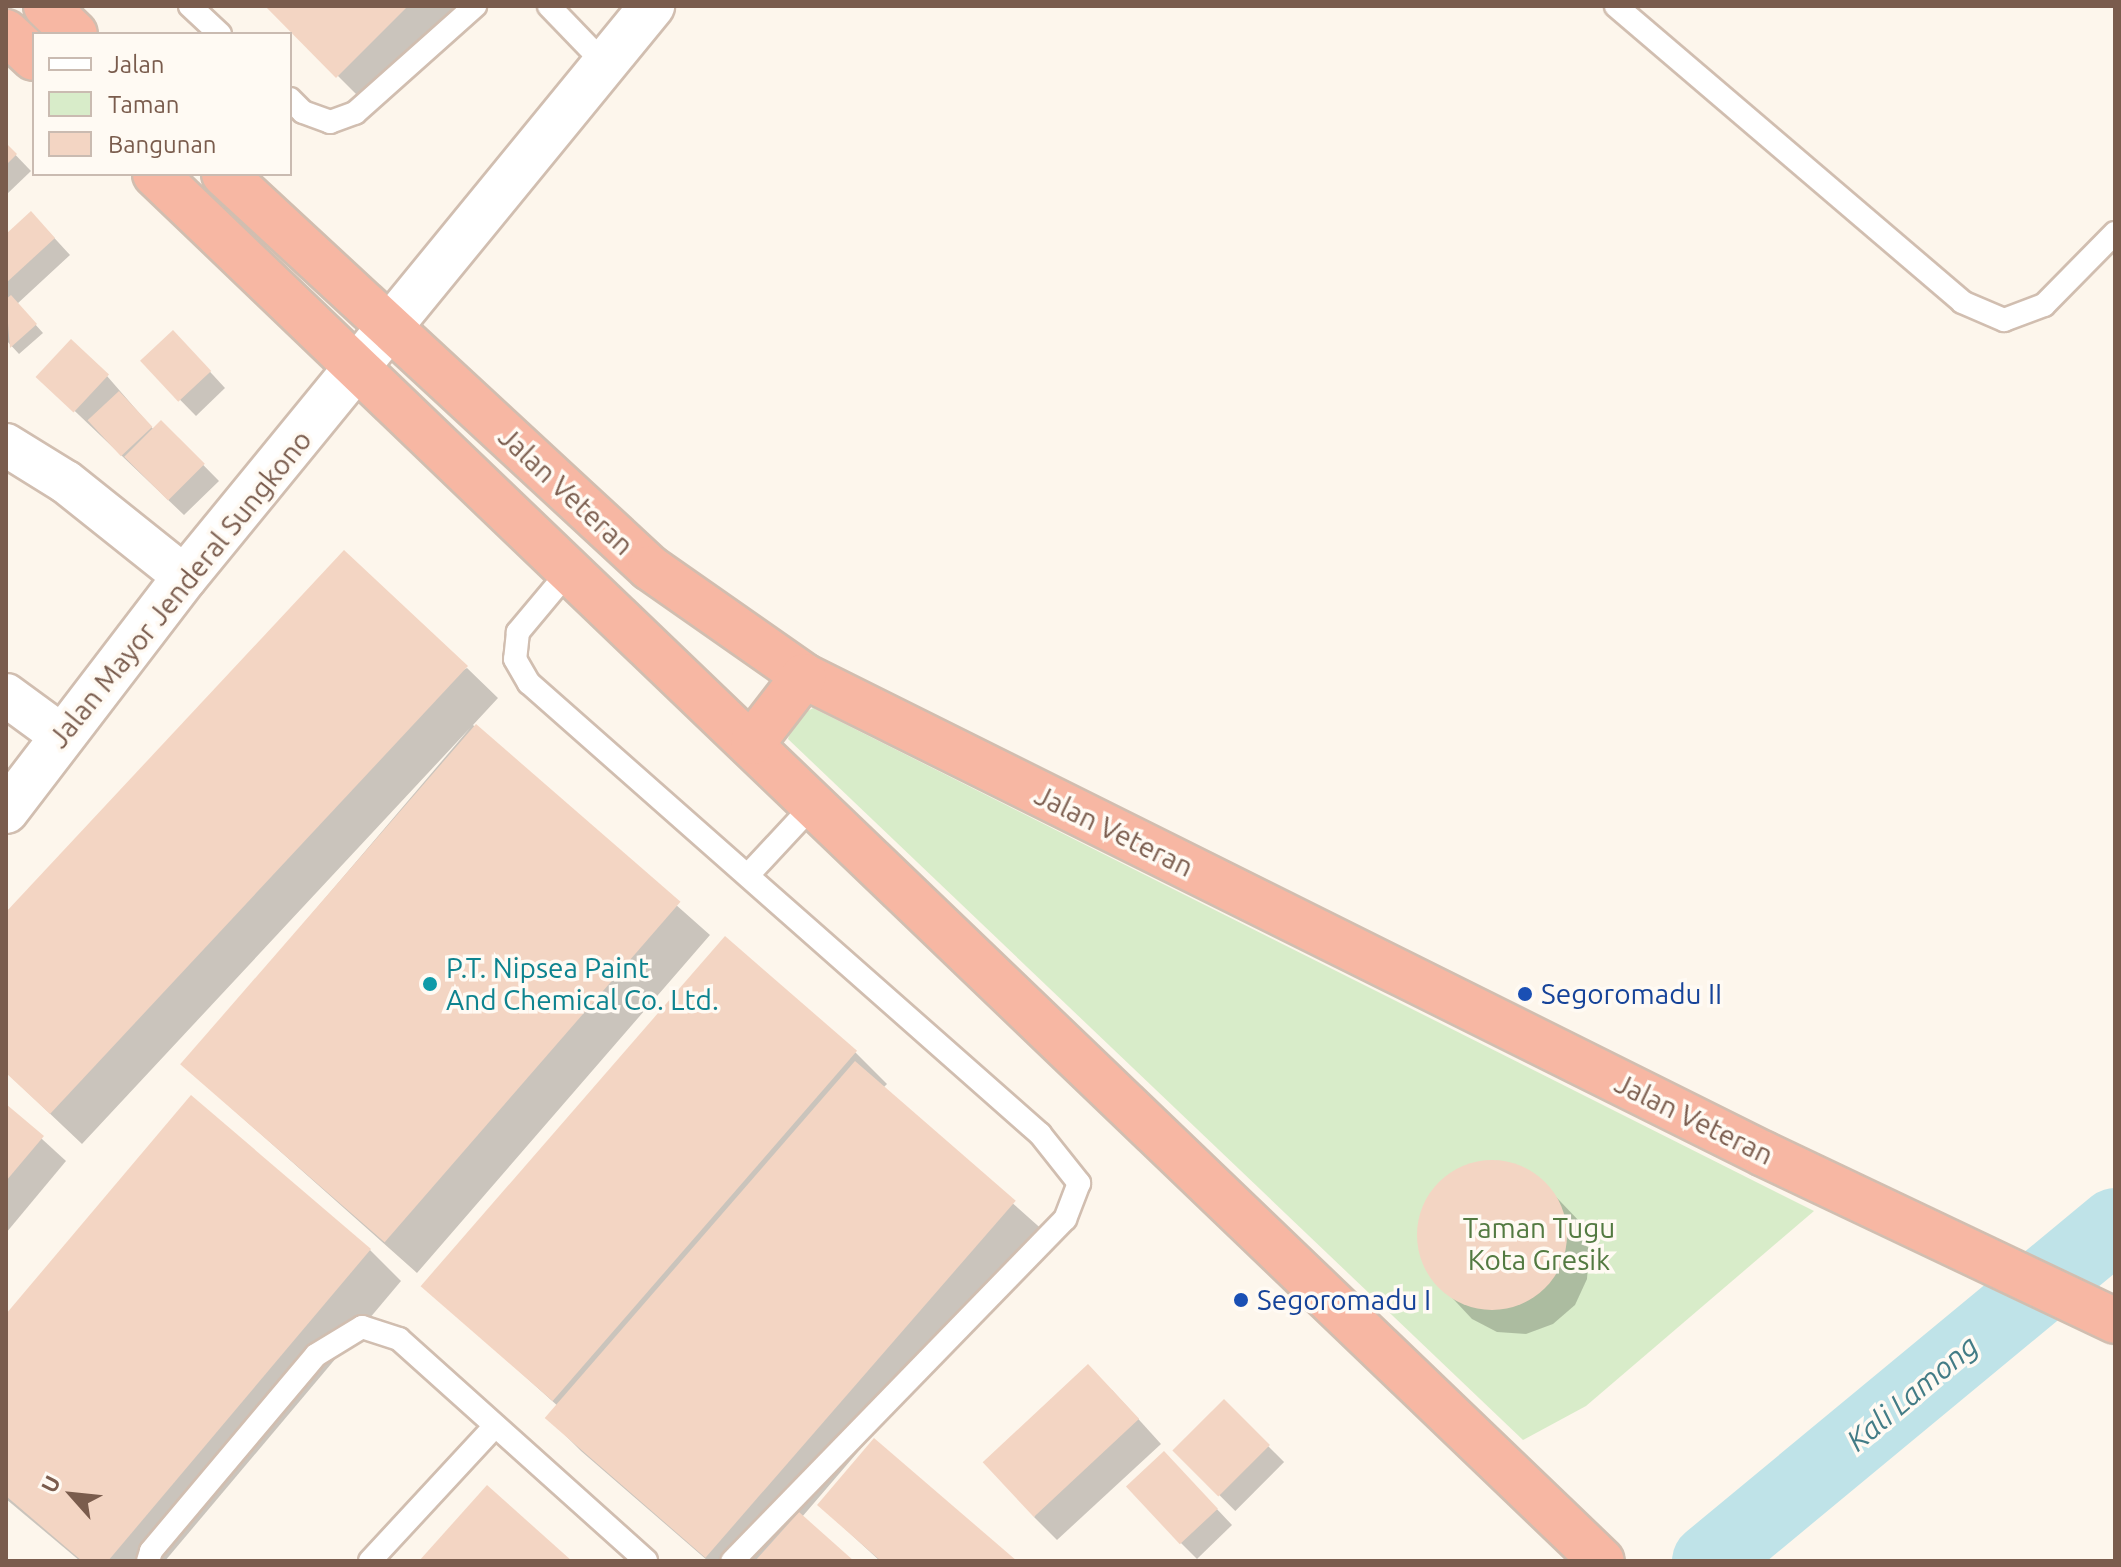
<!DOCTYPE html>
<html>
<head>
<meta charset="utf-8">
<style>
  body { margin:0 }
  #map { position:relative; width:2121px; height:1567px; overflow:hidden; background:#fdf6ec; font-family:Ubuntu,sans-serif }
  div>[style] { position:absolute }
  .green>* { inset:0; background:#d8ecc9 }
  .shadow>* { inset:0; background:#0003; transform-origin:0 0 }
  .river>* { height:74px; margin:-37px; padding:0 37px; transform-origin:37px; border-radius:37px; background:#bfe3e8 }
  .building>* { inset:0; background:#f3d5c3; transform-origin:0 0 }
  .round { border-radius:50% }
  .roads { filter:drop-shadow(2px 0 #d1beb0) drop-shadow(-2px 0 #d1beb0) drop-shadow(0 2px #d1beb0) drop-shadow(0 -2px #d1beb0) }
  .lane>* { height:22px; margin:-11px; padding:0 11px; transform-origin:11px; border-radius:11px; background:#fff }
  .street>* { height:42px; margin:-21px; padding:0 21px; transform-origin:21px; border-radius:21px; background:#fff }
  .secondary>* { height:44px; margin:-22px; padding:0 22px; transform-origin:22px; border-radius:22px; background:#fff }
  .highway>* { height:44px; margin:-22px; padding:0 22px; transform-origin:22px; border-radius:22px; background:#f7b7a3 }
  .dots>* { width:22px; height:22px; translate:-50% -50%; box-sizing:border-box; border:4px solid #fffaf3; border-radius:50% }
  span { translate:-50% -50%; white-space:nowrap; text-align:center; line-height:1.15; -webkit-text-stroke:7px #fffaf3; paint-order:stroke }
  .street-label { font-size:28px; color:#7a5c4d }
  .culture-label { font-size:28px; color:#0d838f }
  .left { translate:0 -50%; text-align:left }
  .transit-label { font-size:28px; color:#164399 }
  .park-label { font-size:28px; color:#537a41 }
  .water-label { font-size:30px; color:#437c86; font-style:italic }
  .frame { position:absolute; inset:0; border:8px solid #7a5c4d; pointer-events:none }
  .legend { position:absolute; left:32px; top:32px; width:260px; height:144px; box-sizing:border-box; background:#fffaf3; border:2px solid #cabbb1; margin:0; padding:10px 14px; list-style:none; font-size:24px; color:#7a5c4d }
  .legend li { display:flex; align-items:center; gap:16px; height:40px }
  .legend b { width:40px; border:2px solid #cabbb1 }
  .north { position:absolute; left:32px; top:1455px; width:80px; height:80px; -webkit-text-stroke:6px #fffaf3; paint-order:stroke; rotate:297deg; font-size:22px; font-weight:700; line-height:32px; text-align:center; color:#7a5c4d }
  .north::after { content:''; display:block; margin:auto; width:28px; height:36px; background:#7a5c4d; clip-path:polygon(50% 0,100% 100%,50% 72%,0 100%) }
</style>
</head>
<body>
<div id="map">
  <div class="green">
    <i style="clip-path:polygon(813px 708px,1814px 1211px,1586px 1406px,1523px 1440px,788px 739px,794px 719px)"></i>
  </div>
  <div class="shadow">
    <i style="clip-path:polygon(268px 6px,469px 6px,369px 107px)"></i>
    <i style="clip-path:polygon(6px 145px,31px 171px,6px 195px)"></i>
    <i style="clip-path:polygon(47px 230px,70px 255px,17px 304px,43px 333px,19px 354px,6px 340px,6px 236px)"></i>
    <i style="clip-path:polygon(189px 349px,225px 388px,196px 416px,143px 362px)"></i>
    <i style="clip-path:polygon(38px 376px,107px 376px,154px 430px,161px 422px,219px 481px,184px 515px)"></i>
    <i style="clip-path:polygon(467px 668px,498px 698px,473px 725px,710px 935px,417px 1273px,183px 1065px,470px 728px,82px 1144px,6px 1072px,6px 915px)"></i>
    <i style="clip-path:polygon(726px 939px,856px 1053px,887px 1084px,883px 1088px,1046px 1233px,802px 1517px,851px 1561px,708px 1561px,581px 1451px,550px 1420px,560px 1408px,424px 1286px)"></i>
    <i style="clip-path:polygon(6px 1106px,66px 1161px,6px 1233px)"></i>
    <i style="clip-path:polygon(1482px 1162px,1511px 1164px,1537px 1177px,1581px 1223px,1589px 1251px,1587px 1279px,1575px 1305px,1553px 1324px,1526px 1334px,1497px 1332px,1472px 1319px,1428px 1272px,1419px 1245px,1421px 1216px,1434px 1190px,1456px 1171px)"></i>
    <i style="clip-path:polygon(370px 1250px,401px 1281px,165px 1561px,80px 1561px,6px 1499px,6px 1317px)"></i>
    <i style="clip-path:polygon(1112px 1390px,1161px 1444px,1057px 1540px,1034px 1517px)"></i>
    <i style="left:1224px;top:1402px;width:85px;height:69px;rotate:45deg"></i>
    <i style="clip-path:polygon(1164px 1453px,1232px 1525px,1197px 1559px,1181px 1543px)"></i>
    <i style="clip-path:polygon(819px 1505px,1014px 1561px,880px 1561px)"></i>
  </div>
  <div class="river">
    <i style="left:1709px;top:1561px;width:527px;rotate:-39.61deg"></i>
  </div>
  <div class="building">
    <i style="clip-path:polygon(265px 6px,408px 6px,336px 78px)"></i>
    <i style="clip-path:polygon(6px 143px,17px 154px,6px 165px)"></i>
    <i style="clip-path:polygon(31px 211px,55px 238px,6px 283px,6px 234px)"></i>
    <i style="clip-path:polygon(11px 295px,37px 324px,10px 348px,6px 299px)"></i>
    <i style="left:173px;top:330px;width:56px;height:45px;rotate:47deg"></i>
    <i style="left:71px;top:339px;width:52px;height:52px;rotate:43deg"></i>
    <i style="left:119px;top:391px;width:49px;height:43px;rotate:47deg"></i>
    <i style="left:161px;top:420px;width:62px;height:52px;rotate:45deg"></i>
    <i style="clip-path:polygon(344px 550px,468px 666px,50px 1114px,6px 1073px,6px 912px)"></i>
    <i style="left:476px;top:724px;width:271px;height:451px;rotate:41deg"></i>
    <i style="left:725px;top:936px;width:175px;height:464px;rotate:41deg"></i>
    <i style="left:855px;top:1061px;width:213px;height:473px;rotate:41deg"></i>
    <i style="clip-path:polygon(191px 1095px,371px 1249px,108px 1561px,82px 1561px,6px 1496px,6px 1314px)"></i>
    <i style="clip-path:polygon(6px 1104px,44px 1136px,6px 1181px)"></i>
    <i class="round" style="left:1417px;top:1160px;width:150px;height:150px"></i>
    <i style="left:1088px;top:1364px;width:75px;height:144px;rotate:47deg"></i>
    <i style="left:1224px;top:1399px;width:65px;height:73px;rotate:45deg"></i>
    <i style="clip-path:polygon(874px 1438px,1017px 1561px,881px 1561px,817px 1505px)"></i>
    <i style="left:1164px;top:1451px;width:79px;height:52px;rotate:47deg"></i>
    <i style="clip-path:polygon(487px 1485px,572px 1561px,419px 1561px)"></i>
    <i style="clip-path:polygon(799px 1512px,854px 1561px,755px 1561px)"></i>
  </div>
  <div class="roads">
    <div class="lane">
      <i style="left:190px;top:6px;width:41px;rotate:43deg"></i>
      <i style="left:549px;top:6px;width:78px;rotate:46deg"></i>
      <i style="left:1616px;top:6px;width:455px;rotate:40.5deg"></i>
      <i style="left:1962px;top:302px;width:46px;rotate:23.2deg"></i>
      <i style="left:2004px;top:320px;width:43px;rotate:-20.6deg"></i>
      <i style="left:2044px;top:305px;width:101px;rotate:-45.4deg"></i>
      <i style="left:290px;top:99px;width:18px;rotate:45deg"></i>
      <i style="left:303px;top:112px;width:29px;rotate:20deg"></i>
      <i style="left:330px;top:122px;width:27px;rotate:-20deg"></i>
      <i style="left:355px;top:113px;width:161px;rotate:-41.7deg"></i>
      <i style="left:569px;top:571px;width:80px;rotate:129.9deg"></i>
      <i style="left:518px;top:632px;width:27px;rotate:96deg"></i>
      <i style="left:515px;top:659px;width:28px;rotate:60deg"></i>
      <i style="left:529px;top:683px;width:682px;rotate:41.43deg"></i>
      <i style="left:1040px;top:1134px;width:63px;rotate:51.5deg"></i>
      <i style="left:1079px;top:1183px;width:39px;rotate:111deg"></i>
      <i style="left:1065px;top:1219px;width:477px;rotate:134.2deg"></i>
      <i style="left:748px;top:875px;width:97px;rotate:-47.1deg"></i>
      <i style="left:148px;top:1561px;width:10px;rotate:-73deg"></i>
      <i style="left:151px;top:1551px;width:256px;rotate:-49.9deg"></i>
      <i style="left:316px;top:1355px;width:54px;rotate:-31.3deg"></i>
      <i style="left:362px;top:1327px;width:39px;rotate:18deg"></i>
      <i style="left:399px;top:1339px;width:332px;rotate:41.9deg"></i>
      <i style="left:370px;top:1561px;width:184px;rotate:-47.2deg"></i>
    </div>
    <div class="street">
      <i style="left:6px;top:445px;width:70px;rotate:31.7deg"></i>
      <i style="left:66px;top:482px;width:152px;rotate:38.6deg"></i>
      <i style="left:6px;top:695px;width:69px;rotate:36.2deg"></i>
    </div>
    <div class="secondary">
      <i style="left:6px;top:811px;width:295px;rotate:-52.6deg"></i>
      <i style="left:185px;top:577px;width:738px;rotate:-50.72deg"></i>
    </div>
    <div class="highway">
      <i style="left:46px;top:6px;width:40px;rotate:44deg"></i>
      <i style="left:6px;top:32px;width:38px;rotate:43deg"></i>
      <i style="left:155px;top:174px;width:2004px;rotate:43.79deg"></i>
      <i style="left:224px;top:174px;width:580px;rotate:42.77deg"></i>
      <i style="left:650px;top:568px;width:188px;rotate:35deg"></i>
      <i style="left:804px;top:676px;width:1072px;rotate:26.47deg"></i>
      <i style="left:1764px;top:1154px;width:389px;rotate:25.4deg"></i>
      <i style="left:753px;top:742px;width:83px;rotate:-52.3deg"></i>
    </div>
  </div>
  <div class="dots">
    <i style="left:430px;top:984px;background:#0f9aa8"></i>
    <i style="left:1525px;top:994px;background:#1a4fb4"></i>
    <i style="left:1241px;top:1300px;background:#1a4fb4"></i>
  </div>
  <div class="street-label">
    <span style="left:566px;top:491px;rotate:43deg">Jalan Veteran</span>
    <span style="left:180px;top:589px;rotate:-51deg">Jalan Mayor Jenderal Sungkono</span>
    <span style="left:1114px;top:831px;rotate:26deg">Jalan Veteran</span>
    <span style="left:1694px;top:1119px;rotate:26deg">Jalan Veteran</span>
  </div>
  <div class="culture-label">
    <span class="left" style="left:446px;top:984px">P.T. Nipsea Paint<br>And Chemical Co. Ltd.</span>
  </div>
  <div class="transit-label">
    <span class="left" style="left:1541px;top:994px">Segoromadu II</span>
    <span class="left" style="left:1257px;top:1300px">Segoromadu I</span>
  </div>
  <div class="park-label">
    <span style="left:1539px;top:1244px">Taman Tugu<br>Kota Gresik</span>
  </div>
  <div class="water-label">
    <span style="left:1912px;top:1393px;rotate:-40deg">Kali Lamong</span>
  </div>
  <div class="frame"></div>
  <ul class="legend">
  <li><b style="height:10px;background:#fff"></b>Jalan</li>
  <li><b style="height:22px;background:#d8ecc9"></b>Taman</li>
  <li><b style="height:22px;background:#f3d5c3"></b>Bangunan</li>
  </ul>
  <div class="north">U</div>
</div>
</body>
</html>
